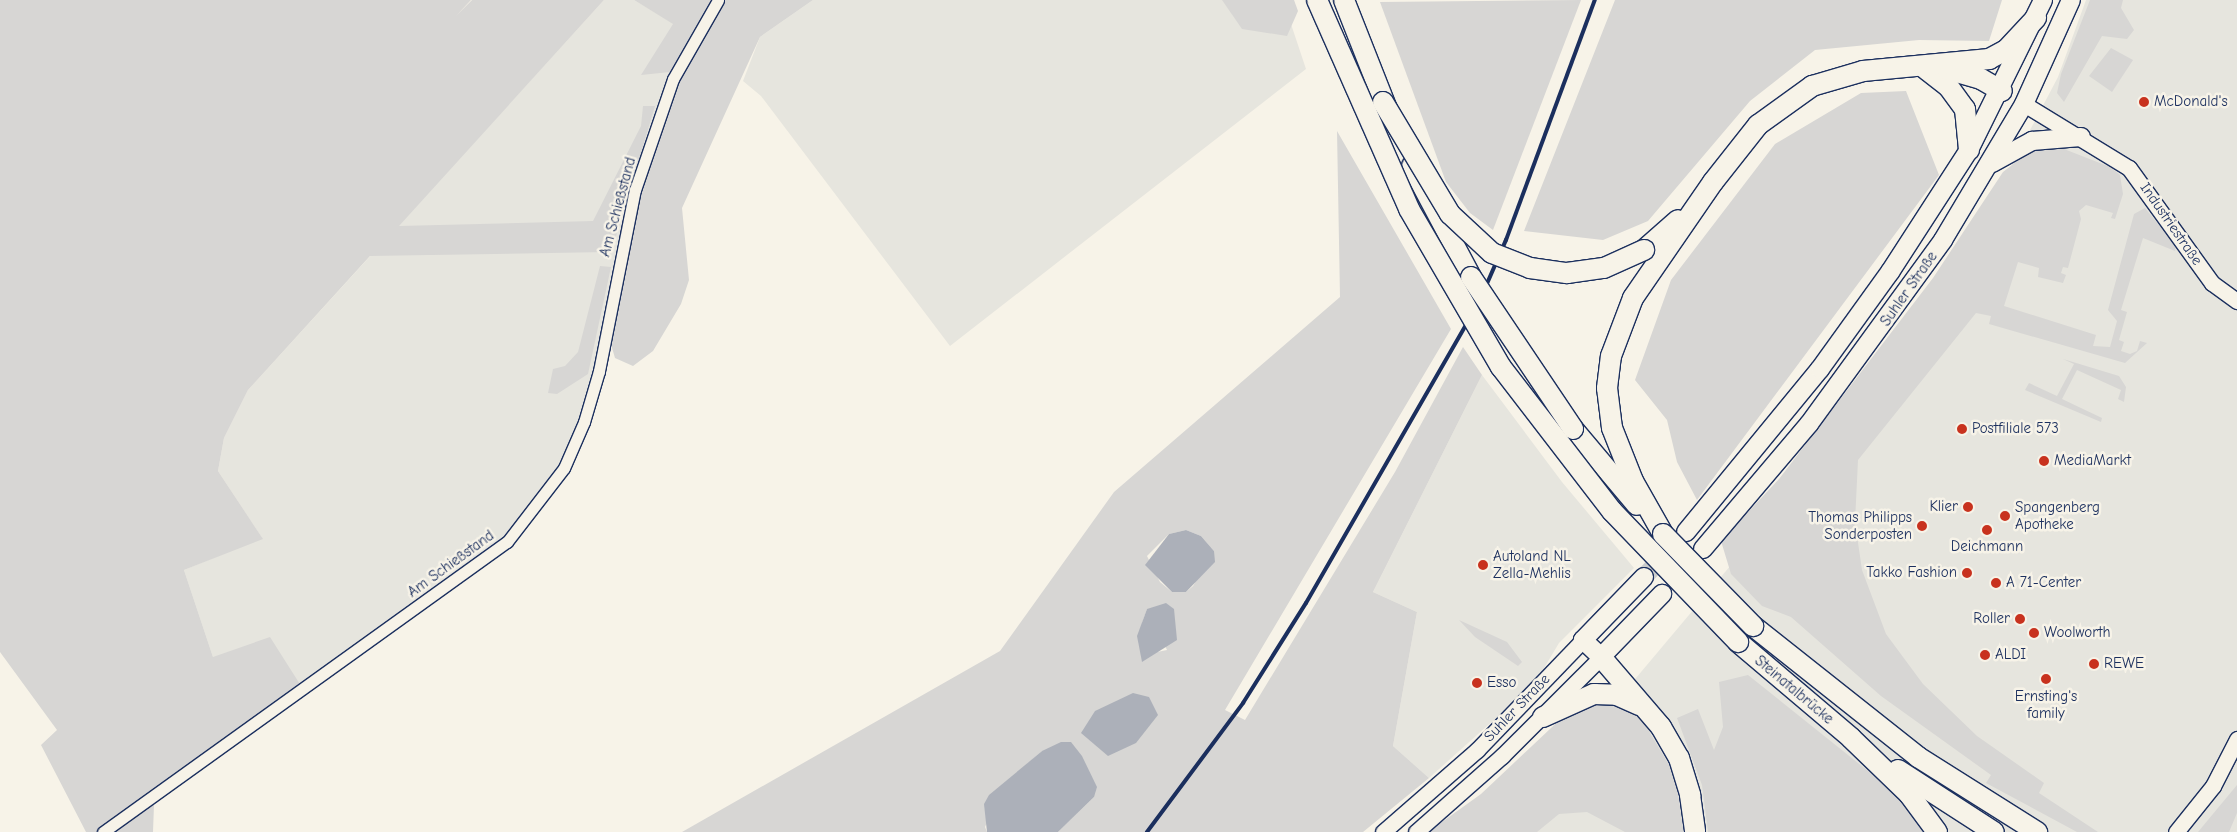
<!DOCTYPE html>
<html>
<head>
<meta charset="utf-8">
<style>
  body { margin:0 }
  #map { position:relative; width:2237px; height:832px; overflow:hidden; background:#f7f3e8; font-family:"Comic Neue",sans-serif }
  div>[style] { position:absolute }
  .built>* { inset:0; background:#e6e5de }
  .green>* { inset:0; background:#d7d6d4 }
  .water>* { inset:0; background:#acb0b9 }
  .primary-tunnel>* { height:18px; margin-top:-9px; transform-origin:0; background:repeating-linear-gradient(90deg,#cbcccc 0 18px,transparent 0 27px) }
  .roads { filter:drop-shadow(1px 0 #1b2f5e) drop-shadow(-1px 0 #1b2f5e) drop-shadow(0 1px #1b2f5e) drop-shadow(0 -1px #1b2f5e) }
  .street>* { height:11px; margin:-5.5px; padding:0 5.5px; transform-origin:5.5px; border-radius:5.5px; background:#f7f3e8 }
  .secondary>* { height:15px; margin:-7.5px; padding:0 7.5px; transform-origin:7.5px; border-radius:7.5px; background:#f7f3e8 }
  .primary>* { height:18px; margin:-9px; padding:0 9px; transform-origin:9px; border-radius:9px; background:#f7f3e8 }
  .highway>* { height:20px; margin:-10px; padding:0 10px; transform-origin:10px; border-radius:10px; background:#f7f3e8 }
  .rail>* { height:4px; margin:-2px; padding:0 2px; transform-origin:2px; border-radius:2px; background:#1b2f5e }
  .bridges { filter:drop-shadow(1px 0 #1b2f5e) drop-shadow(-1px 0 #1b2f5e) drop-shadow(0 1px #1b2f5e) drop-shadow(0 -1px #1b2f5e) }
  .highway-bridge>* { height:20px; margin:-10px; padding:0 10px; transform-origin:10px; border-radius:10px; background:#f7f3e8 }
  .dots>* { width:14px; height:14px; translate:-50% -50%; box-sizing:border-box; border:2px solid #f7f3e8; border-radius:50% }
  span { translate:-50% -50%; white-space:nowrap; text-align:center; line-height:1.15; -webkit-text-stroke:5px #f7f3e8; paint-order:stroke }
  .poi-label { font-size:15px; color:#1b2f5e }
  .left { translate:0 -50%; text-align:left }
  .right { translate:-100% -50%; text-align:right }
  .street-label { font-size:15px; color:#1b2f5e }
</style>
</head>
<body>
<div id="map">
  <div class="built">
    <i style="clip-path:polygon(604px 0,634px 0,696px 37px,564px 468px,507px 542px,303px 689px,213px 657px,184px 570px,262px 538px,218px 471px,224px 438px,248px 390px)"></i>
    <i style="clip-path:polygon(813px 0,1283px 0,1306px 69px,950px 346px,761px 96px,743px 81px,760px 37px)"></i>
    <i style="clip-path:polygon(2086px 0,2237px 0,2237px 832px,1495px 832px,1578px 747px,1889px 377px,1949px 284px,2058px 77px)"></i>
    <i style="clip-path:polygon(1482px 375px,1562px 482px,1634px 568px,1559px 643px,1535px 683px,1429px 778px,1393px 746px,1417px 612px,1373px 592px)"></i>
  </div>
  <div class="green">
    <i style="clip-path:polygon(0 0,471px 0,456px 16px,472px 0,604px 0,399px 226px,593px 221px,641px 126px,643px 106px,655px 106px,614px 243px,607px 252px,370px 256px,248px 390px,224px 438px,218px 471px,263px 539px,184px 570px,213px 657px,270px 637px,303px 689px,131px 813px,154px 805px,153px 832px,86px 832px,41px 745px,57px 730px,0 652px)"></i>
    <i style="clip-path:polygon(634px 0,813px 0,760px 37px,682px 208px,689px 280px,681px 304px,653px 351px,633px 366px,615px 358px,607px 331px,620px 253px,692px 35px,670px 72px,641px 75px,673px 24px)"></i>
    <i style="clip-path:polygon(1222px 0,1294px 0,1298px 11px,1287px 36px,1242px 29px)"></i>
    <i style="clip-path:polygon(1581px 0,1493px 230px,1470px 213px,1446px 182px,1380px 2px)"></i>
    <i style="clip-path:polygon(1615px 0,2002px 0,1989px 41px,1919px 40px,1815px 50px,1750px 101px,1648px 221px,1603px 240px,1524px 231px)"></i>
    <i style="clip-path:polygon(2090px 0,2123px 0,2121px 8px,2134px 30px,2127px 39px,2102px 36px,2064px 102px,2057px 93px,2061px 74px)"></i>
    <i style="clip-path:polygon(2111px 48px,2133px 60px,2112px 92px,2089px 76px)"></i>
    <i style="clip-path:polygon(1906px 91px,1939px 175px,1697px 500px,1677px 462px,1667px 420px,1635px 380px,1671px 280px,1775px 144px,1861px 93px)"></i>
    <i style="clip-path:polygon(evenodd,1337px 131px,1451px 329px,1225px 710px,1245px 720px,1395px 472px,1463px 347px,1482px 375px,1373px 592px,1417px 612px,1393px 746px,1429px 778px,1363px 832px,1058px 832px,1094px 797px,1042px 751px,1004px 784px,985px 827px,987px 832px,682px 832px,1000px 651px,1114px 492px,1340px 297px,1337px 131px,1186px 530px,1201px 536px,1214px 551px,1193px 586px,1186px 592px,1172px 592px,1160px 582px,1147px 556px,1169px 534px,1186px 530px,1337px 131px,1147px 609px,1167px 650px,1157px 652px,1142px 623px,1147px 609px)"></i>
    <i style="clip-path:polygon(2034px 148px,2064px 149px,2110px 167px,2120px 175px,2123px 194px,2115px 219px,2111px 218px,2113px 213px,2086px 205px,2079px 211px,2081px 219px,2068px 268px,2063px 267px,2061px 273px,2066px 275px,2063px 283px,2038px 277px,2039px 268px,2018px 262px,2004px 306px,2096px 335px,2093px 346px,2110px 347px,2117px 321px,2108px 310px,2134px 214px,2145px 208px,2176px 246px,2175px 251px,2143px 238px,2121px 310px,2127px 312px,2119px 340px,2124px 342px,2121px 351px,2130px 354px,2137px 351px,2140px 341px,2147px 343px,2125px 363px,1989px 324px,1991px 316px,1976px 313px,1858px 460px,1855px 522px,1862px 570px,1886px 634px,1923px 684px,1977px 736px,2044px 783px,2039px 793px,2098px 832px,2077px 832px,1986px 783px,1991px 775px,1881px 696px,1791px 617px,1762px 606px,1731px 574px,1721px 541px,1779px 479px,1933px 278px,2003px 172px)"></i>
    <i style="clip-path:polygon(600px 266px,611px 267px,588px 374px,557px 394px,548px 393px,553px 369px,565px 366px,578px 352px)"></i>
    <i style="clip-path:polygon(2063px 359px,2119px 376px,2126px 387px,2124px 402px,2118px 399px,2121px 390px,2077px 370px,2062px 399px,2102px 418px,2101px 422px,2025px 390px,2029px 383px,2057px 396px,2074px 364px)"></i>
    <i style="clip-path:polygon(1459px 620px,1507px 642px,1522px 662px,1518px 666px,1475px 637px)"></i>
    <i style="clip-path:polygon(1748px 675px,1888px 787px,1928px 832px,1708px 832px,1702px 785px,1677px 718px,1698px 709px,1714px 750px,1723px 727px,1719px 682px)"></i>
    <i style="clip-path:polygon(1587px 701px,1620px 703px,1641px 718px,1675px 775px,1684px 832px,1625px 832px,1587px 812px,1559px 814px,1537px 832px,1428px 832px,1481px 794px,1568px 712px)"></i>
    <i style="clip-path:polygon(2237px 785px,2237px 813px,2229px 832px,2198px 832px)"></i>
  </div>
  <div class="water">
    <i style="clip-path:polygon(1186px 530px,1201px 536px,1214px 551px,1215px 562px,1186px 592px,1172px 592px,1145px 565px,1169px 534px)"></i>
    <i style="clip-path:polygon(1166px 603px,1174px 609px,1177px 640px,1142px 662px,1137px 636px,1147px 609px)"></i>
    <i style="clip-path:polygon(1133px 693px,1149px 697px,1158px 715px,1136px 743px,1108px 756px,1081px 733px,1095px 711px)"></i>
    <i style="clip-path:polygon(1061px 742px,1071px 742px,1082px 756px,1097px 787px,1094px 797px,1058px 832px,987px 832px,984px 804px,989px 795px,1042px 751px)"></i>
  </div>
  <div class="primary-tunnel">
    <i style="left:1644px;top:577px;width:59px;rotate:-47.1deg"></i>
  </div>
  <div class="roads">
    <div class="street">
      <i style="left:103px;top:832px;width:497px;rotate:-35.7deg"></i>
      <i style="left:507px;top:542px;width:93px;rotate:-52.4deg"></i>
      <i style="left:564px;top:468px;width:50px;rotate:-66.5deg"></i>
      <i style="left:584px;top:422px;width:53px;rotate:-73.6deg"></i>
      <i style="left:599px;top:371px;width:185px;rotate:-78.8deg"></i>
      <i style="left:635px;top:190px;width:117px;rotate:-71.1deg"></i>
      <i style="left:673px;top:79px;width:91px;rotate:-60.3deg"></i>
    </div>
    <div class="secondary">
      <i style="left:2024px;top:104px;width:123px;rotate:31.4deg"></i>
      <i style="left:2129px;top:168px;width:142px;rotate:54.2deg"></i>
      <i style="left:2212px;top:283px;width:31px;rotate:36deg"></i>
      <i style="left:1383px;top:832px;width:125px;rotate:-41.1deg"></i>
      <i style="left:1477px;top:750px;width:153px;rotate:-46.1deg"></i>
      <i style="left:1416px;top:832px;width:115px;rotate:-41.5deg"></i>
      <i style="left:1502px;top:756px;width:140px;rotate:-45deg"></i>
      <i style="left:2176px;top:832px;width:59px;rotate:-51.2deg"></i>
      <i style="left:2213px;top:786px;width:53px;rotate:-62.9deg"></i>
    </div>
    <div class="primary">
      <i style="left:1992px;top:163px;width:46px;rotate:-28.8deg"></i>
      <i style="left:2032px;top:141px;width:49px;rotate:-4.7deg"></i>
      <i style="left:1686px;top:532px;width:211px;rotate:-50.6deg"></i>
      <i style="left:1820px;top:369px;width:120px;rotate:-54.2deg"></i>
      <i style="left:1890px;top:272px;width:145px;rotate:-57.1deg"></i>
      <i style="left:1969px;top:150px;width:167px;rotate:-63.7deg"></i>
      <i style="left:1703px;top:549px;width:164px;rotate:-49.7deg"></i>
      <i style="left:1809px;top:424px;width:228px;rotate:-53.9deg"></i>
      <i style="left:1943px;top:240px;width:158px;rotate:-59.2deg"></i>
      <i style="left:2024px;top:104px;width:114px;rotate:-65.7deg"></i>
      <i style="left:1644px;top:577px;width:88px;rotate:134.1deg"></i>
      <i style="left:1583px;top:640px;width:25px;rotate:43deg"></i>
      <i style="left:1601px;top:657px;width:88px;rotate:-45.9deg"></i>
    </div>
    <div class="highway">
      <i style="left:1344px;top:0;width:126px;rotate:68.5deg"></i>
      <i style="left:1922px;top:66px;width:33px;rotate:38deg"></i>
      <i style="left:1948px;top:86px;width:29px;rotate:54deg"></i>
      <i style="left:1965px;top:109px;width:41px;rotate:84.4deg"></i>
      <i style="left:1946px;top:69px;width:36px;rotate:16deg"></i>
      <i style="left:1981px;top:79px;width:24px;rotate:30deg"></i>
      <i style="left:1412px;top:166px;width:126px;rotate:62deg"></i>
      <i style="left:1644px;top:250px;width:45px;rotate:-41.4deg"></i>
      <i style="left:1573px;top:429px;width:99px;rotate:49.9deg"></i>
      <i style="left:1663px;top:534px;width:61px;rotate:-119.5deg"></i>
      <i style="left:1633px;top:481px;width:57px;rotate:-111.6deg"></i>
      <i style="left:1612px;top:428px;width:40px;rotate:-97.1deg"></i>
      <i style="left:1607px;top:388px;width:32px;rotate:-83deg"></i>
      <i style="left:1611px;top:356px;width:62px;rotate:-69.2deg"></i>
      <i style="left:1633px;top:298px;width:141px;rotate:-55.4deg"></i>
      <i style="left:1713px;top:182px;width:73px;rotate:-51.7deg"></i>
      <i style="left:1758px;top:125px;width:67px;rotate:-35.8deg"></i>
      <i style="left:1812px;top:86px;width:53px;rotate:-16.4deg"></i>
      <i style="left:1863px;top:71px;width:127px;rotate:-5.4deg"></i>
      <i style="left:1989px;top:59px;width:19px;rotate:-28deg"></i>
      <i style="left:2006px;top:50px;width:44px;rotate:-46.8deg"></i>
      <i style="left:1753px;top:626px;width:211px;rotate:38.4deg"></i>
      <i style="left:1918px;top:757px;width:141px;rotate:32.2deg"></i>
      <i style="left:1738px;top:642px;width:148px;rotate:40.3deg"></i>
      <i style="left:1851px;top:738px;width:81px;rotate:44deg"></i>
      <i style="left:1909px;top:794px;width:47px;rotate:53.6deg"></i>
      <i style="left:1601px;top:657px;width:92px;rotate:49.4deg"></i>
      <i style="left:1661px;top:727px;width:36px;rotate:60deg"></i>
      <i style="left:1679px;top:758px;width:39px;rotate:73deg"></i>
      <i style="left:1690px;top:795px;width:37px;rotate:82deg"></i>
      <i style="left:1543px;top:717px;width:56px;rotate:-24.3deg"></i>
      <i style="left:1594px;top:694px;width:23px;rotate:2deg"></i>
      <i style="left:1617px;top:695px;width:24px;rotate:24deg"></i>
      <i style="left:1898px;top:770px;width:114px;rotate:32.9deg"></i>
    </div>
  </div>
  <div class="rail">
    <i style="left:1147px;top:832px;width:161px;rotate:-53.3deg"></i>
    <i style="left:1243px;top:703px;width:118px;rotate:-57.8deg"></i>
    <i style="left:1306px;top:603px;width:347px;rotate:-60.1deg"></i>
    <i style="left:1479px;top:302px;width:68px;rotate:-66.5deg"></i>
    <i style="left:1506px;top:240px;width:256px;rotate:-69.7deg"></i>
  </div>
  <div class="bridges">
    <div class="highway-bridge">
      <i style="left:1317px;top:0;width:228px;rotate:66.2deg"></i>
      <i style="left:1409px;top:209px;width:183px;rotate:59.8deg"></i>
      <i style="left:1501px;top:367px;width:182px;rotate:52.4deg"></i>
      <i style="left:1612px;top:511px;width:182px;rotate:46.1deg"></i>
      <i style="left:1383px;top:102px;width:131px;rotate:59.1deg"></i>
      <i style="left:1450px;top:214px;width:57px;rotate:42.9deg"></i>
      <i style="left:1492px;top:253px;width:41px;rotate:21.5deg"></i>
      <i style="left:1530px;top:268px;width:37px;rotate:8deg"></i>
      <i style="left:1567px;top:273px;width:37px;rotate:-8deg"></i>
      <i style="left:1604px;top:268px;width:44px;rotate:-24.2deg"></i>
      <i style="left:1471px;top:277px;width:183px;rotate:56.1deg"></i>
      <i style="left:1663px;top:534px;width:129px;rotate:45.6deg"></i>
    </div>
  </div>
  <div class="dots">
    <i style="left:2144px;top:102px;background:#c8321e"></i>
    <i style="left:1962px;top:429px;background:#c8321e"></i>
    <i style="left:2044px;top:461px;background:#c8321e"></i>
    <i style="left:1968px;top:507px;background:#c8321e"></i>
    <i style="left:2005px;top:516px;background:#c8321e"></i>
    <i style="left:1922px;top:526px;background:#c8321e"></i>
    <i style="left:1987px;top:530px;background:#c8321e"></i>
    <i style="left:1483px;top:565px;background:#c8321e"></i>
    <i style="left:1967px;top:573px;background:#c8321e"></i>
    <i style="left:1996px;top:583px;background:#c8321e"></i>
    <i style="left:2020px;top:619px;background:#c8321e"></i>
    <i style="left:2034px;top:633px;background:#c8321e"></i>
    <i style="left:1985px;top:655px;background:#c8321e"></i>
    <i style="left:2094px;top:664px;background:#c8321e"></i>
    <i style="left:2046px;top:679px;background:#c8321e"></i>
    <i style="left:1477px;top:683px;background:#c8321e"></i>
  </div>
  <div class="poi-label">
    <span class="left" style="left:2154px;top:102px">McDonald's</span>
    <span class="left" style="left:1972px;top:429px">Postfiliale 573</span>
    <span class="left" style="left:2054px;top:461px">MediaMarkt</span>
    <span class="right" style="left:1958px;top:507px">Klier</span>
    <span class="left" style="left:2015px;top:516px">Spangenberg<br>Apotheke</span>
    <span class="right" style="left:1912px;top:526px">Thomas Philipps<br>Sonderposten</span>
    <span style="left:1987px;top:547px">Deichmann</span>
    <span class="left" style="left:1493px;top:565px">Autoland NL<br>Zella-Mehlis</span>
    <span class="right" style="left:1957px;top:573px">Takko Fashion</span>
    <span class="left" style="left:2006px;top:583px">A 71-Center</span>
    <span class="right" style="left:2010px;top:619px">Roller</span>
    <span class="left" style="left:2044px;top:633px">Woolworth</span>
    <span class="left" style="left:1995px;top:655px">ALDI</span>
    <span class="left" style="left:2104px;top:664px">REWE</span>
    <span class="left" style="left:1487px;top:683px">Esso</span>
    <span style="left:2046px;top:705px">Ernsting's<br>family</span>
  </div>
  <div class="street-label">
    <span style="left:618px;top:207px;rotate:-75deg">Am Schießstand</span>
    <span style="left:2171px;top:224px;rotate:55deg">Industriestraße</span>
    <span style="left:1909px;top:289px;rotate:-55deg">Suhler Straße</span>
    <span style="left:451px;top:564px;rotate:-36deg">Am Schießstand</span>
    <span style="left:1794px;top:690px;rotate:40deg">Steinatalbrücke</span>
    <span style="left:1517px;top:708px;rotate:-46deg">Suhler Straße</span>
  </div>
</div>
</body>
</html>
